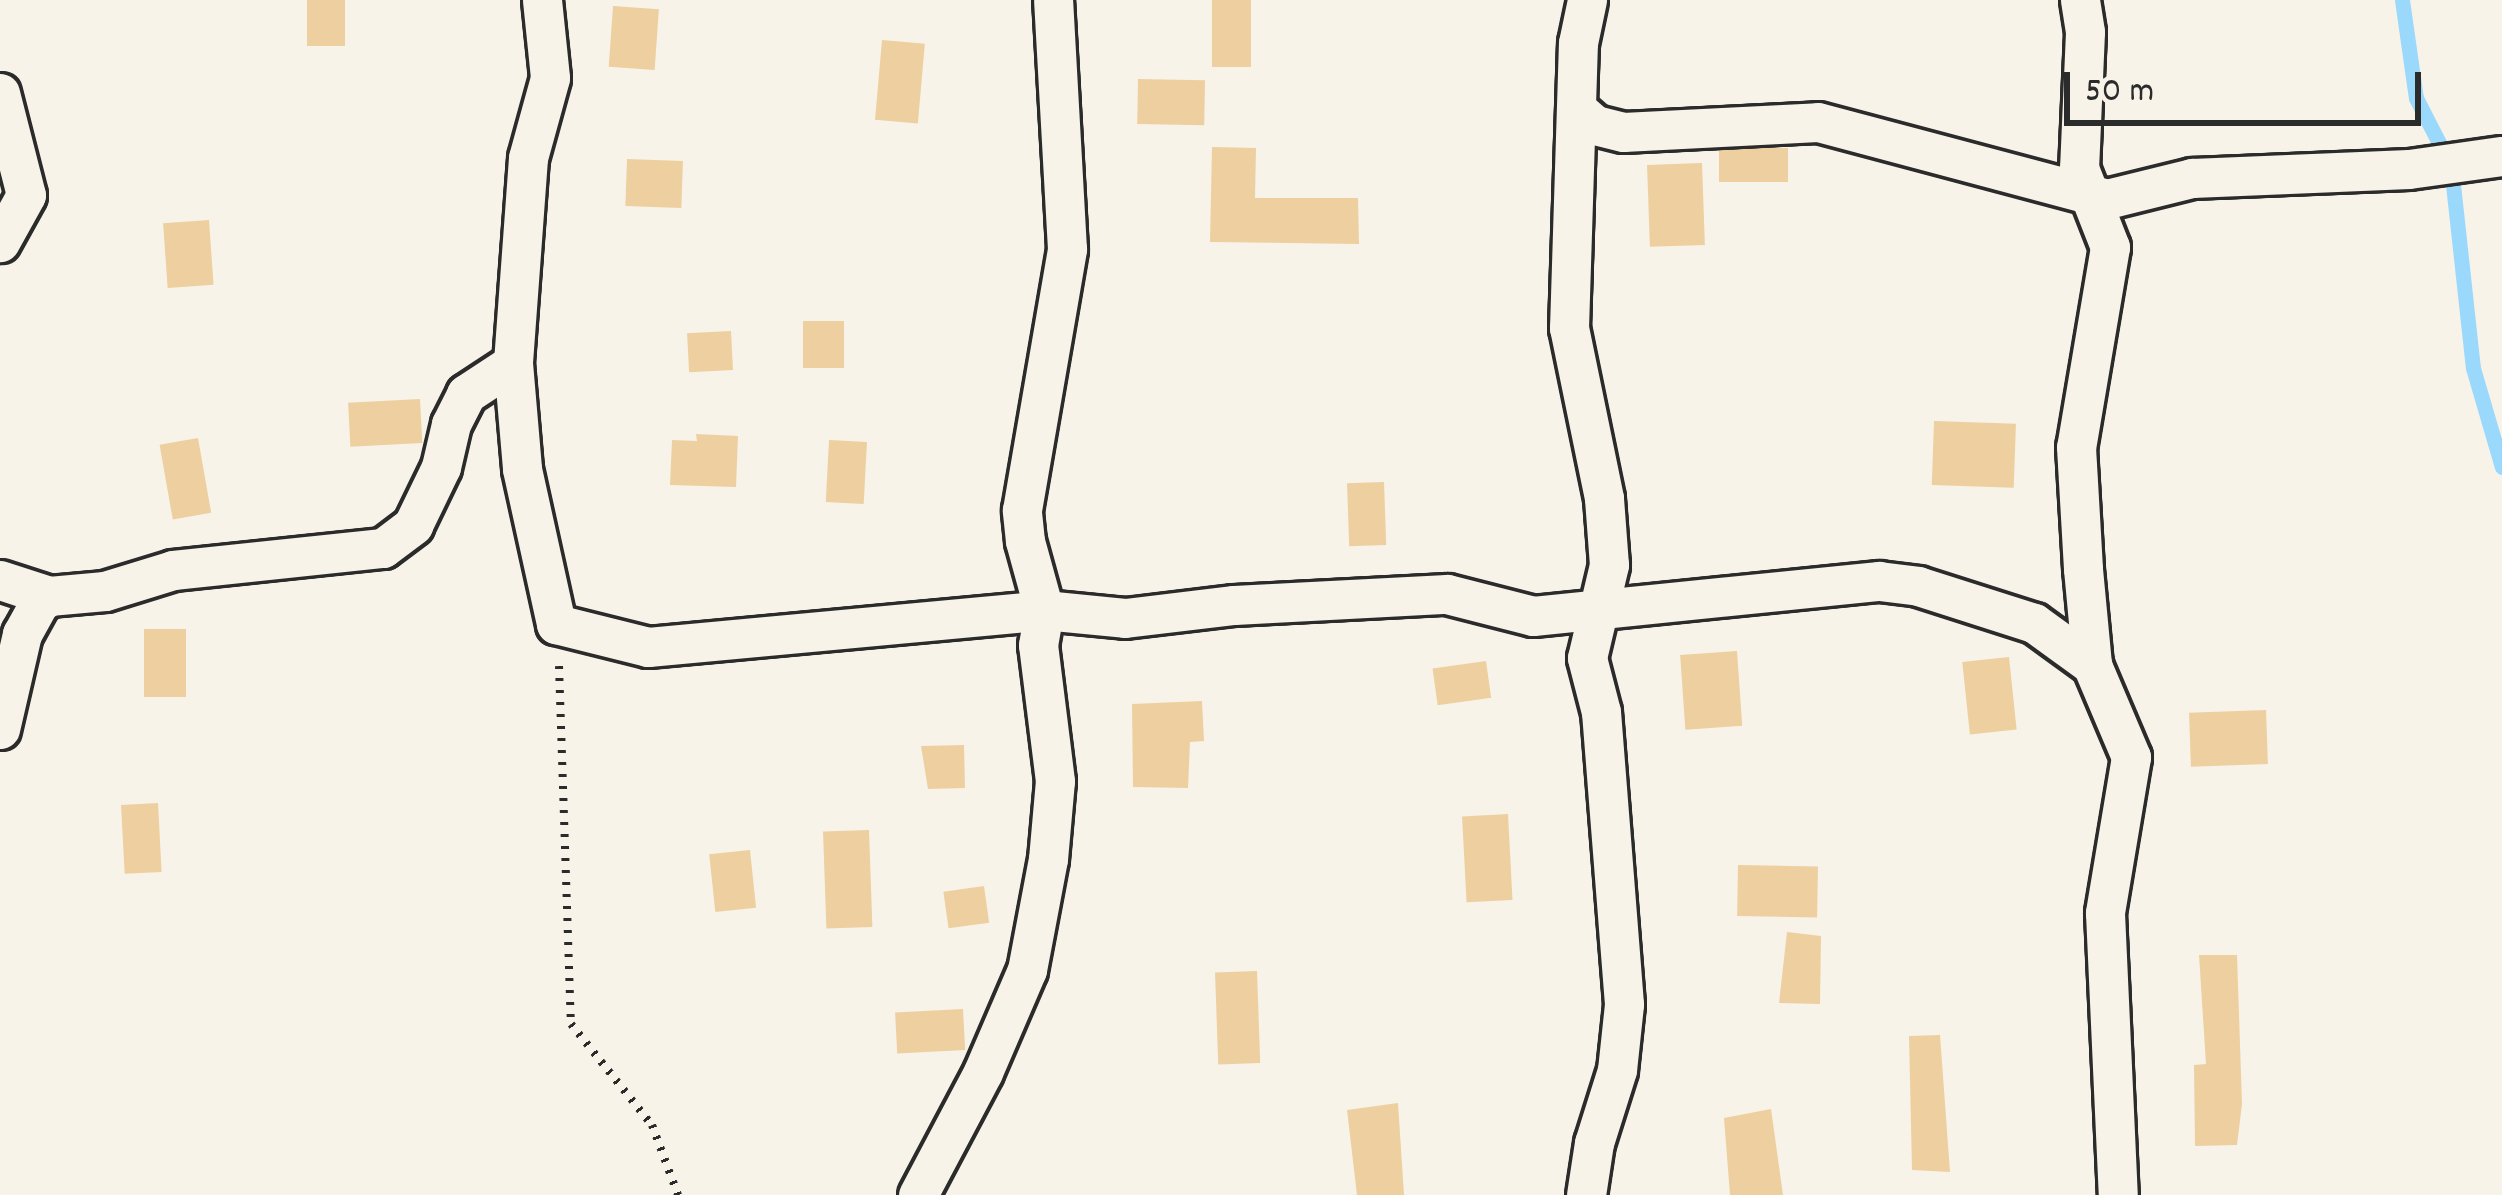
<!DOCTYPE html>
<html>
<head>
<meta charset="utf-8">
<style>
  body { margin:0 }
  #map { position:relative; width:2502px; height:1195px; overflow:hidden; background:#f7f3e8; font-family:Dekko,sans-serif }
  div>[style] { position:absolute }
  .stream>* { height:15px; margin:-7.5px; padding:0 7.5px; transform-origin:7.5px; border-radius:7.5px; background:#9ad8fc }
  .building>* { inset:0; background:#eecfa0; transform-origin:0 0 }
  .path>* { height:8px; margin-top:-4px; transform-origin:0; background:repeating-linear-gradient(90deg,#2b2b2b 0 3px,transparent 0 12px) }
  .roads { filter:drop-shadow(3px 0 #2b2b2b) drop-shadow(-3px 0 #2b2b2b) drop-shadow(0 3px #2b2b2b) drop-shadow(0 -3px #2b2b2b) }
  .street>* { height:39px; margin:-19.5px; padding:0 19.5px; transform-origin:19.5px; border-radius:19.5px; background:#f7f3e8 }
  span { translate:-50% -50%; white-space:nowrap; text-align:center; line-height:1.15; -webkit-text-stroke:12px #f7f3e8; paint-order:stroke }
  .scale { position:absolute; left:2064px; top:72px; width:357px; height:54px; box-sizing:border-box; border:6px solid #2b2b2b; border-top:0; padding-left:15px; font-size:36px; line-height:42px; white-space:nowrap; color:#2b2b2b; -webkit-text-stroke:9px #f7f3e8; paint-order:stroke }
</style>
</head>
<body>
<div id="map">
  <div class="stream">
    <i style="left:2402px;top:0;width:99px;rotate:81.9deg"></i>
    <i style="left:2416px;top:98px;width:76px;rotate:62.8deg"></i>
    <i style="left:2451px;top:166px;width:203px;rotate:83.8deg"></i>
    <i style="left:2473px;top:368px;width:103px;rotate:73.7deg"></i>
  </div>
  <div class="building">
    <i style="left:307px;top:0;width:38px;height:46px"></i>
    <i style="left:1212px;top:0;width:39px;height:67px"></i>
    <i style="left:613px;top:6px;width:46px;height:61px;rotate:4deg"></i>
    <i style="left:882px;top:40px;width:43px;height:80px;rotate:5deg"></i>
    <i style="left:1138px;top:79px;width:67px;height:45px;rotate:1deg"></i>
    <i style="clip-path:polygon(1212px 147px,1256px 148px,1255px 198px,1358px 198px,1359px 244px,1210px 242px)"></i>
    <i style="left:1788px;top:148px;width:34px;height:69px;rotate:90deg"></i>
    <i style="left:627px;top:159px;width:56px;height:47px;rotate:2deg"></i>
    <i style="left:1702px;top:163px;width:82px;height:55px;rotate:88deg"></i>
    <i style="left:209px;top:220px;width:65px;height:46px;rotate:86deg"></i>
    <i style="left:844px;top:321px;width:47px;height:41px;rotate:90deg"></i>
    <i style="left:731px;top:331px;width:39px;height:44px;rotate:87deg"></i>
    <i style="left:420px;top:399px;width:44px;height:72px;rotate:87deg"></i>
    <i style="left:1934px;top:421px;width:82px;height:64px;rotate:2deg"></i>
    <i style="clip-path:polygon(696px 434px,738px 436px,736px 487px,670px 485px,672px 440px,697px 441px)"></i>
    <i style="left:198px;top:438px;width:76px;height:39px;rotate:80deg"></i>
    <i style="left:829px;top:440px;width:38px;height:62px;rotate:3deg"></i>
    <i style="left:1384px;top:482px;width:63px;height:37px;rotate:88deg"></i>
    <i style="left:144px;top:629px;width:42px;height:68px"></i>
    <i style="left:1737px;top:651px;width:75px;height:57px;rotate:86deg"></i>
    <i style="left:2009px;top:657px;width:73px;height:47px;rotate:84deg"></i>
    <i style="left:1486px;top:661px;width:37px;height:54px;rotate:82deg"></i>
    <i style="clip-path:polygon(1202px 701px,1204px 741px,1190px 742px,1188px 788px,1133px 787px,1132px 704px)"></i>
    <i style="left:2266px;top:710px;width:54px;height:77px;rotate:88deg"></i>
    <i style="clip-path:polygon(964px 745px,965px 788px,928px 789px,921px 746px)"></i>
    <i style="left:158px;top:803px;width:69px;height:37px;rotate:87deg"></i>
    <i style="left:1508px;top:814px;width:86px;height:46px;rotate:87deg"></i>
    <i style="left:869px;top:830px;width:97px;height:46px;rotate:88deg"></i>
    <i style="left:750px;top:850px;width:58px;height:41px;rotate:84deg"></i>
    <i style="left:1738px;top:865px;width:80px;height:51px;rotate:1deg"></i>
    <i style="left:984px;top:886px;width:37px;height:41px;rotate:82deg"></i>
    <i style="clip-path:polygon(1787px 932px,1821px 936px,1820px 1004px,1779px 1003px)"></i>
    <i style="clip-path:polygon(2199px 955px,2237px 955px,2242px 1104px,2237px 1145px,2195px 1146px,2194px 1065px,2206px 1064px)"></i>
    <i style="left:1257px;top:971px;width:92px;height:42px;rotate:88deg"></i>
    <i style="left:963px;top:1009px;width:41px;height:68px;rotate:87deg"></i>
    <i style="clip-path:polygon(1940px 1035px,1950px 1172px,1912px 1170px,1909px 1036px)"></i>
    <i style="clip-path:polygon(1398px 1103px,1404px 1195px,1357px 1195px,1347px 1110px)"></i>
    <i style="clip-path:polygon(1771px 1109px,1783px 1195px,1730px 1195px,1724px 1118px)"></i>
  </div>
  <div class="path">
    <i style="left:559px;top:666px;width:358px;rotate:88.1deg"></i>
    <i style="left:571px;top:1024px;width:129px;rotate:51.3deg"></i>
    <i style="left:652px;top:1125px;width:75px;rotate:69.6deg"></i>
  </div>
  <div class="roads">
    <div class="street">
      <i style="left:542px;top:0;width:78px;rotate:84.1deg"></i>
      <i style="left:550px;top:78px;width:83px;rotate:105.4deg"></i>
      <i style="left:528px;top:158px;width:206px;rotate:94.2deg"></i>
      <i style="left:513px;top:363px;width:106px;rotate:85.1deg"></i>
      <i style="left:522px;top:469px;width:159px;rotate:77.6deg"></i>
      <i style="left:556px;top:624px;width:95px;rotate:14deg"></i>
      <i style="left:648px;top:647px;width:398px;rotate:-5.3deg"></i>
      <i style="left:1044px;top:610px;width:81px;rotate:5.6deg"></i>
      <i style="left:1125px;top:618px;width:110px;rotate:-6.8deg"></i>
      <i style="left:1234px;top:605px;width:213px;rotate:-3deg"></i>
      <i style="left:1447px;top:594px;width:89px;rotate:14.3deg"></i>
      <i style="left:1533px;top:616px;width:348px;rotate:-5.8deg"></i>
      <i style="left:1879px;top:581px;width:39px;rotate:7deg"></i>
      <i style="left:1918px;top:586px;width:122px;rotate:17.7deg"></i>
      <i style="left:2034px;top:623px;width:72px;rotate:35.9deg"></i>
      <i style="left:2080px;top:0;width:32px;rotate:81deg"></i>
      <i style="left:2085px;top:32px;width:136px;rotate:92.5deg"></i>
      <i style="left:2079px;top:168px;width:85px;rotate:68.6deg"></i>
      <i style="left:2110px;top:247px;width:203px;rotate:99.6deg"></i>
      <i style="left:2076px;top:447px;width:122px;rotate:86.7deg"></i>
      <i style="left:2083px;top:569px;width:96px;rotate:84.6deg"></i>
      <i style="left:2092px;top:665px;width:100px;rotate:67deg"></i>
      <i style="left:2131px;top:757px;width:158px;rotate:99.5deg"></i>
      <i style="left:2105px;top:913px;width:282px;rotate:87.4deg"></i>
      <i style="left:0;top:93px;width:105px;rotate:75.7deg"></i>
      <i style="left:26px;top:195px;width:54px;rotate:119deg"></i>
      <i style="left:1580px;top:112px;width:20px;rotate:41deg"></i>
      <i style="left:1595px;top:125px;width:29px;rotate:14deg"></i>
      <i style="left:1623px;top:132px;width:195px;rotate:-2.9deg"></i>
      <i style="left:1818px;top:122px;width:299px;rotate:14.9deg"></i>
      <i style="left:2107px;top:199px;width:88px;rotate:-13.9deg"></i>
      <i style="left:2192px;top:178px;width:217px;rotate:-2.4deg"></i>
      <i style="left:2409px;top:169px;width:94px;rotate:-8deg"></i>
      <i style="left:0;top:580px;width:52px;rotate:18.1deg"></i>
      <i style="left:0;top:729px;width:98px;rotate:-77deg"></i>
      <i style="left:22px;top:634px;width:35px;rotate:-61deg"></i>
      <i style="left:39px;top:603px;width:12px;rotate:-35deg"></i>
      <i style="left:49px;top:596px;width:56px;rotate:-5.1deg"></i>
      <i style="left:105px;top:591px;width:71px;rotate:-17.2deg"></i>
      <i style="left:173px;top:570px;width:211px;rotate:-6deg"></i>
      <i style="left:383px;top:548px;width:38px;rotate:-37deg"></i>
      <i style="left:413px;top:525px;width:64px;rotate:-64.2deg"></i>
      <i style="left:441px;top:467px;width:44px;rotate:-76.9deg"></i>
      <i style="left:451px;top:424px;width:34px;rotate:-63deg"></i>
      <i style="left:466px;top:394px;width:56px;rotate:-33.4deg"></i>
      <i style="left:918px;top:1195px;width:139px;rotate:-62.1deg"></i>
      <i style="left:983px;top:1072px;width:111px;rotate:-66.7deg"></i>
      <i style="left:1027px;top:970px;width:113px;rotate:-79.3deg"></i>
      <i style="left:1048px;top:859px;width:78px;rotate:-84.9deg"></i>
      <i style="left:1055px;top:781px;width:137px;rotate:-97.1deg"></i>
      <i style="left:1038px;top:645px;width:36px;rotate:-80deg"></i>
      <i style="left:1044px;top:610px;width:72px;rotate:-105.4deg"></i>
      <i style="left:1025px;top:541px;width:31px;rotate:-96deg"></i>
      <i style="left:1022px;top:510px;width:265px;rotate:-80.2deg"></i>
      <i style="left:1067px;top:249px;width:249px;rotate:-93.2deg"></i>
      <i style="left:1586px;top:1195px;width:53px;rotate:-81.3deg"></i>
      <i style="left:1594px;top:1143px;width:77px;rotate:-72.5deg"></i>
      <i style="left:1617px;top:1070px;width:66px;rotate:-83.9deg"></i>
      <i style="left:1624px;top:1004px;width:293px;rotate:-94.5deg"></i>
      <i style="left:1601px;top:712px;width:56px;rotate:-104.5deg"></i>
      <i style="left:1587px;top:658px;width:96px;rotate:-76.7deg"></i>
      <i style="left:1609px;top:565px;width:67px;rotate:-94.3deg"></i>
      <i style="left:1604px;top:498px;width:174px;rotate:-101.6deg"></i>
      <i style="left:1569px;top:328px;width:285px;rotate:-88.2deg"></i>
      <i style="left:1578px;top:43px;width:44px;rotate:-78.2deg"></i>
    </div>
  </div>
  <div class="scale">50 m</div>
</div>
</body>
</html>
